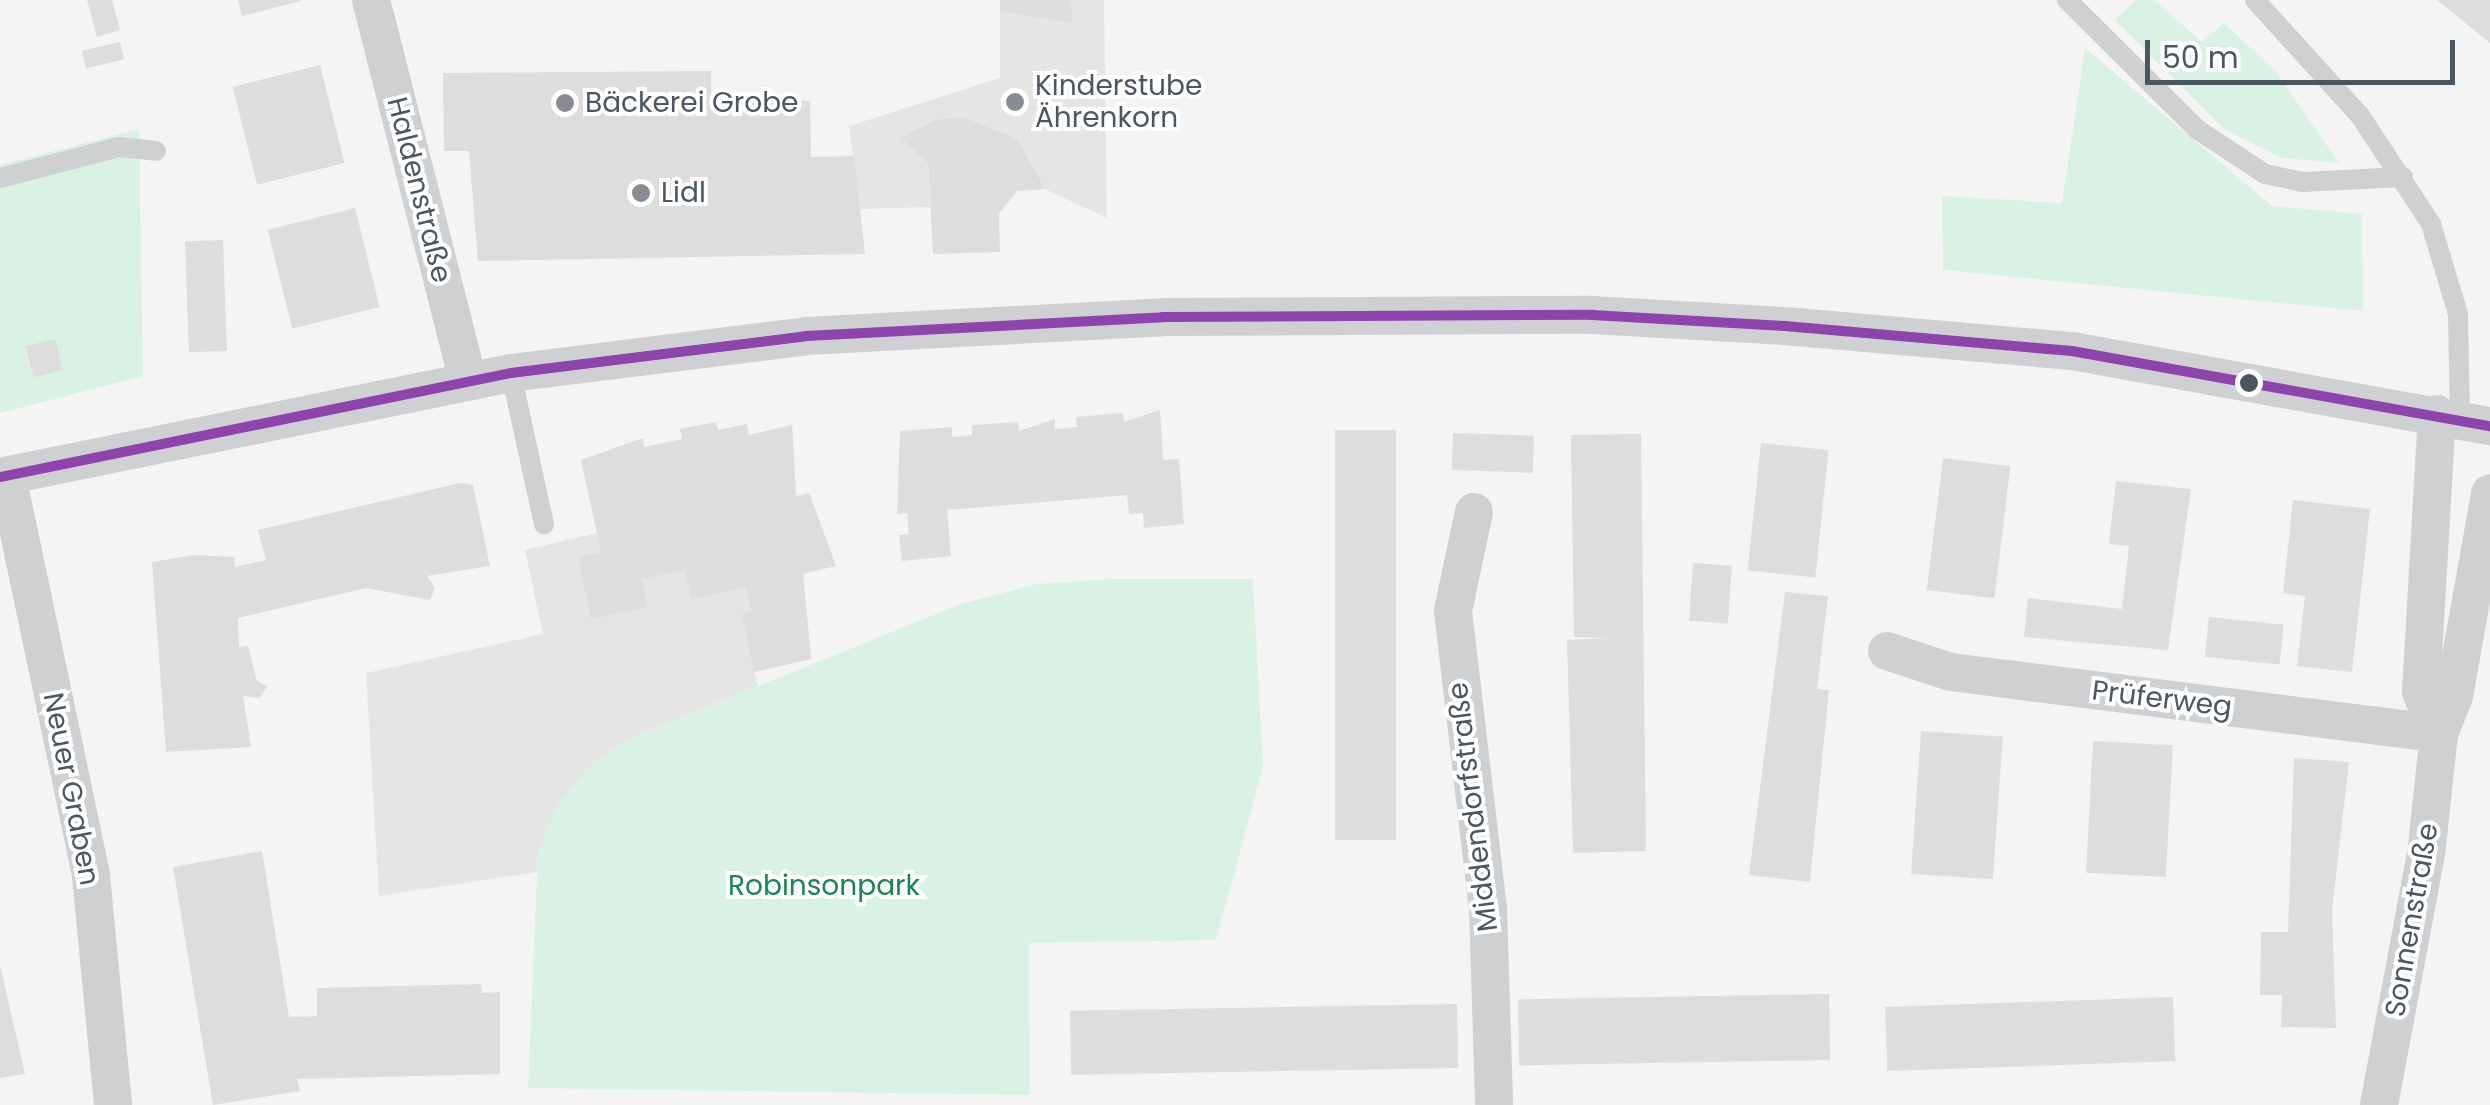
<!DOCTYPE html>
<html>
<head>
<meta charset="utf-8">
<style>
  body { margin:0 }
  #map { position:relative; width:2490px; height:1105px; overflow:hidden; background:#f4f4f4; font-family:Poppins,sans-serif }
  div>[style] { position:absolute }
  .education>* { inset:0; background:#e6e5e6 }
  .green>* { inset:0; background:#d9f2e3 }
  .building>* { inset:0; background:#ddddde; transform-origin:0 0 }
  .lane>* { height:20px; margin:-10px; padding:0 10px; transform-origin:10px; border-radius:10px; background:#ced0d2 }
  .street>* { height:38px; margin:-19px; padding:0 19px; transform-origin:19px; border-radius:19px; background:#ced0d2 }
  .bus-1>* { height:10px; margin:-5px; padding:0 5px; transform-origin:5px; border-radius:5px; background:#8e44ad }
  .dots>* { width:28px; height:28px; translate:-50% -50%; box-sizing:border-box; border:5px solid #fff; border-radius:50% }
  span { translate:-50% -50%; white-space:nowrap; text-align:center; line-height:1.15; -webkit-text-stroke:8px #fff; paint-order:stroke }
  .poi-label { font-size:28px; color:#4a5661 }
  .left { translate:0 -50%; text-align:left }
  .street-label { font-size:28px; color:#4a5661 }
  .park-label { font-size:28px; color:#17864f }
  .scale { position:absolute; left:2145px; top:40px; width:310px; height:45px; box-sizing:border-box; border:5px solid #4a5661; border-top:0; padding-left:12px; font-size:30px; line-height:35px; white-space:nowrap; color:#4a5661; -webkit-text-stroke:8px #fff; paint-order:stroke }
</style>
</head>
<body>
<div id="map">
  <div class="education">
    <i style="clip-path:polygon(1000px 0,1104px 0,1107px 218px,1045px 189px,1017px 191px,945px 156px,928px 164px,930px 207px,860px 209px,849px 126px,1000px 78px)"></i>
    <i style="clip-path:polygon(792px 425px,796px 496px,809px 493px,836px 566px,803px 574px,811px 659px,754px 671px,758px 686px,635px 736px,590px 766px,538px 852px,537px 872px,379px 896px,366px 673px,543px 634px,525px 550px,597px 533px,599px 542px,749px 435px)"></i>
  </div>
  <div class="green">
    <i style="clip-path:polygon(2136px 0,2154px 0,2202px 42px,2224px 23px,2276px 72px,2339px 163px,2282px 158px,2224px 129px,2115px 20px)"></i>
    <i style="clip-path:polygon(2085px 48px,2272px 206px,2362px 214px,2363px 311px,1943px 270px,1942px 196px,2062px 203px)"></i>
    <i style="clip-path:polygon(139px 129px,143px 376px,0 413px,0 165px)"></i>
    <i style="clip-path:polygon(1113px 579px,1253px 579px,1263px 767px,1216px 940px,1029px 943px,1030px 1095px,528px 1088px,538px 852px,556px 807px,590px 766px,635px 736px,961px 604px,1037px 584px)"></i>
  </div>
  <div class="building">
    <i style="clip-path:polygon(87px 0,112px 0,120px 30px,97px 37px)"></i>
    <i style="clip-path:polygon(238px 0,299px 0,300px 1px,242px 16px)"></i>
    <i style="clip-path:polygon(1000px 0,1071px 0,1072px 23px,1000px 11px)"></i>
    <i style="clip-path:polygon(2437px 0,2490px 0,2490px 43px)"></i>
    <i style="left:120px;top:42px;width:18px;height:39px;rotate:77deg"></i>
    <i style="left:320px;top:65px;width:101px;height:90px;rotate:76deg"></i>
    <i style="clip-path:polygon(711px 71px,711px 102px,810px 101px,811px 157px,854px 156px,865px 254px,478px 261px,469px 151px,444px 151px,443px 73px)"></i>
    <i style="clip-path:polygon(963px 117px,1017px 139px,1045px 189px,1017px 191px,999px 214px,1000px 252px,933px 254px,928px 163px,901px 138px,936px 120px)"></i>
    <i style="left:355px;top:208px;width:102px;height:90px;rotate:76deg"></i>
    <i style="left:223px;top:240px;width:111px;height:38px;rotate:88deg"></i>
    <i style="left:55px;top:339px;width:32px;height:30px;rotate:76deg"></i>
    <i style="clip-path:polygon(1160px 410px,1163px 460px,1179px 459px,1184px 524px,1144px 528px,1143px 513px,1129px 514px,1127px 495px,947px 510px,951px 556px,902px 561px,899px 535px,909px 534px,907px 513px,897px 514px,900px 431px,952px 427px,952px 437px,972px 435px,972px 425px,1018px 422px,1019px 431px,1055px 419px,1055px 429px,1077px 427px,1076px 417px,1123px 413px,1124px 422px)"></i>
    <i style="clip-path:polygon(716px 422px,718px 430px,747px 424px,749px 435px,792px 425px,796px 496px,809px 493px,836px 566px,803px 573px,811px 659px,754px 672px,742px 614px,751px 612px,746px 587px,691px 599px,685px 570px,642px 579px,648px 607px,591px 619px,578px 557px,601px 552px,581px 460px,643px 438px,644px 447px,682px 439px,680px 429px)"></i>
    <i style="left:1396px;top:430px;width:410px;height:61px;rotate:90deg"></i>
    <i style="left:1453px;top:433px;width:81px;height:37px;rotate:2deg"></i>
    <i style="clip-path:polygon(1641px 434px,1646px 851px,1573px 853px,1567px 640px,1608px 638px,1574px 637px,1571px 435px)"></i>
    <i style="left:1761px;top:443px;width:68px;height:128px;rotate:6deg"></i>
    <i style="left:1943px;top:458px;width:68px;height:133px;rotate:7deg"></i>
    <i style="clip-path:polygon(2116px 481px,2191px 489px,2168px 650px,2024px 637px,2028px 598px,2122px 609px,2129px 546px,2109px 544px)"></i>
    <i style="clip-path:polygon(460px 483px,473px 485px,490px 566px,427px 576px,435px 588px,430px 600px,366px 588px,238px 618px,239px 647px,248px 646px,257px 681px,267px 686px,260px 698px,243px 696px,251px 747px,166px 752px,152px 562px,195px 555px,234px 557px,235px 567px,266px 560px,258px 530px)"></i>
    <i style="clip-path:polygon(2293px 500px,2370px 509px,2352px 672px,2297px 666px,2305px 596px,2283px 593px)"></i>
    <i style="left:1693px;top:563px;width:39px;height:58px;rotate:4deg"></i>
    <i style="clip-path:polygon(1785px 592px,1828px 596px,1817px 689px,1829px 690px,1810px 882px,1749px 875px)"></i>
    <i style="left:2209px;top:617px;width:75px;height:40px;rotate:6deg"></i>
    <i style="left:1921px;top:731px;width:82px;height:143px;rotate:4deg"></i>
    <i style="left:2093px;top:741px;width:80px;height:132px;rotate:3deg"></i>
    <i style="clip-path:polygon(2294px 758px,2349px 762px,2332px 910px,2336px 1028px,2281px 1027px,2282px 995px,2260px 995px,2261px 932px,2288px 932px)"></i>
    <i style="clip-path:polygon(262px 851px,289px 1017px,317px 1016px,317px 988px,481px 984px,482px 993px,500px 992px,500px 1074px,297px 1079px,300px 1091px,213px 1105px,173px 867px)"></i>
    <i style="clip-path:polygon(0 965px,25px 1074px,0 1078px)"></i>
    <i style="left:1829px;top:994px;width:66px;height:311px;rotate:89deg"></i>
    <i style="left:2173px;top:997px;width:64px;height:288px;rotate:88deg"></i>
    <i style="left:1457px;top:1004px;width:64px;height:387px;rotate:89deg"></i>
  </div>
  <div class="lane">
    <i style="left:2067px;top:0;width:185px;rotate:44.8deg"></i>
    <i style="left:2198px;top:130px;width:80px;rotate:33.3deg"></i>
    <i style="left:2265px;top:174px;width:39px;rotate:12deg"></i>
    <i style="left:2303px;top:182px;width:100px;rotate:-2.9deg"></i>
    <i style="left:2255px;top:0;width:158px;rotate:47.8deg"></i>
    <i style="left:2361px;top:117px;width:128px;rotate:56.8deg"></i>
    <i style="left:2431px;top:224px;width:94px;rotate:73.3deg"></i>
    <i style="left:2458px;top:314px;width:104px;rotate:88.9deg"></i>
    <i style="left:0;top:178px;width:123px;rotate:-14.6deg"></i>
    <i style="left:119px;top:147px;width:37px;rotate:6deg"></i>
    <i style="left:511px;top:373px;width:155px;rotate:77.7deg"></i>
  </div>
  <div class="street">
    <i style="left:371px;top:0;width:392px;rotate:75.7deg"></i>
    <i style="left:2437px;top:414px;width:278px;rotate:93.3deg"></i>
    <i style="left:2421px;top:692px;width:46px;rotate:66.8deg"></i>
    <i style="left:7px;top:476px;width:409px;rotate:78.1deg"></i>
    <i style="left:91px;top:876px;width:230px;rotate:84.5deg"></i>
    <i style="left:0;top:477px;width:521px;rotate:-11.5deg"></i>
    <i style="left:511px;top:373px;width:297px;rotate:-7.1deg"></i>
    <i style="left:806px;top:336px;width:358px;rotate:-3deg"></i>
    <i style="left:1163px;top:317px;width:429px;rotate:-0.3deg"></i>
    <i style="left:1592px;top:315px;width:193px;rotate:3.3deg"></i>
    <i style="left:1785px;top:326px;width:288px;rotate:5deg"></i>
    <i style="left:2072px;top:351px;width:425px;rotate:10.2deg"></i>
    <i style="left:1474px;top:512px;width:101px;rotate:102deg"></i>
    <i style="left:1453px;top:611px;width:301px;rotate:83.3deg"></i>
    <i style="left:1488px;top:910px;width:195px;rotate:88.2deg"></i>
    <i style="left:1887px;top:651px;width:67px;rotate:18.2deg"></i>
    <i style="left:1951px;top:672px;width:492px;rotate:7.2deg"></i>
    <i style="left:2379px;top:1105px;width:254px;rotate:-79.4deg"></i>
    <i style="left:2426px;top:855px;width:122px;rotate:-83.9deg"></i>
    <i style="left:2439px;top:734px;width:41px;rotate:-68.5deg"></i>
    <i style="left:2454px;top:696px;width:206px;rotate:-79.9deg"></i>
  </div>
  <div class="bus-1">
    <i style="left:0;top:477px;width:521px;rotate:-11.5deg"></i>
    <i style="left:511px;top:373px;width:297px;rotate:-7.1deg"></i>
    <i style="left:806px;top:336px;width:358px;rotate:-3deg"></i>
    <i style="left:1163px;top:317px;width:429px;rotate:-0.3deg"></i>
    <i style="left:1592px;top:315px;width:193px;rotate:3.3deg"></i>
    <i style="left:1785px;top:326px;width:288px;rotate:5deg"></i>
    <i style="left:2072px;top:351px;width:425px;rotate:10.2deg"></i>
  </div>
  <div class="dots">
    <i style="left:1015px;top:102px;background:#868d94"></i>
    <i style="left:565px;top:103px;background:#868d94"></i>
    <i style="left:641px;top:193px;background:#868d94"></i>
    <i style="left:2249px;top:383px;background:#4a5661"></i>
  </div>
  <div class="poi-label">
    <span class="left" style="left:1035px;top:102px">Kinderstube<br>Ährenkorn</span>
    <span class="left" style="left:585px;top:103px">Bäckerei Grobe</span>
    <span class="left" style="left:661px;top:193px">Lidl</span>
  </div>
  <div class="street-label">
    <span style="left:419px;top:190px;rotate:76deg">Haldenstraße</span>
    <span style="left:2162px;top:699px;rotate:7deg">Prüferweg</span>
    <span style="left:71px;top:789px;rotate:79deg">Neuer Graben</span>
    <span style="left:1473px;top:807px;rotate:-97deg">Middendorfstraße</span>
    <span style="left:2412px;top:920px;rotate:-80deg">Sonnenstraße</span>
  </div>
  <div class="park-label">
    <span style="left:824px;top:886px">Robinsonpark</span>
  </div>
  <div class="scale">50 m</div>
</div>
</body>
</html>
